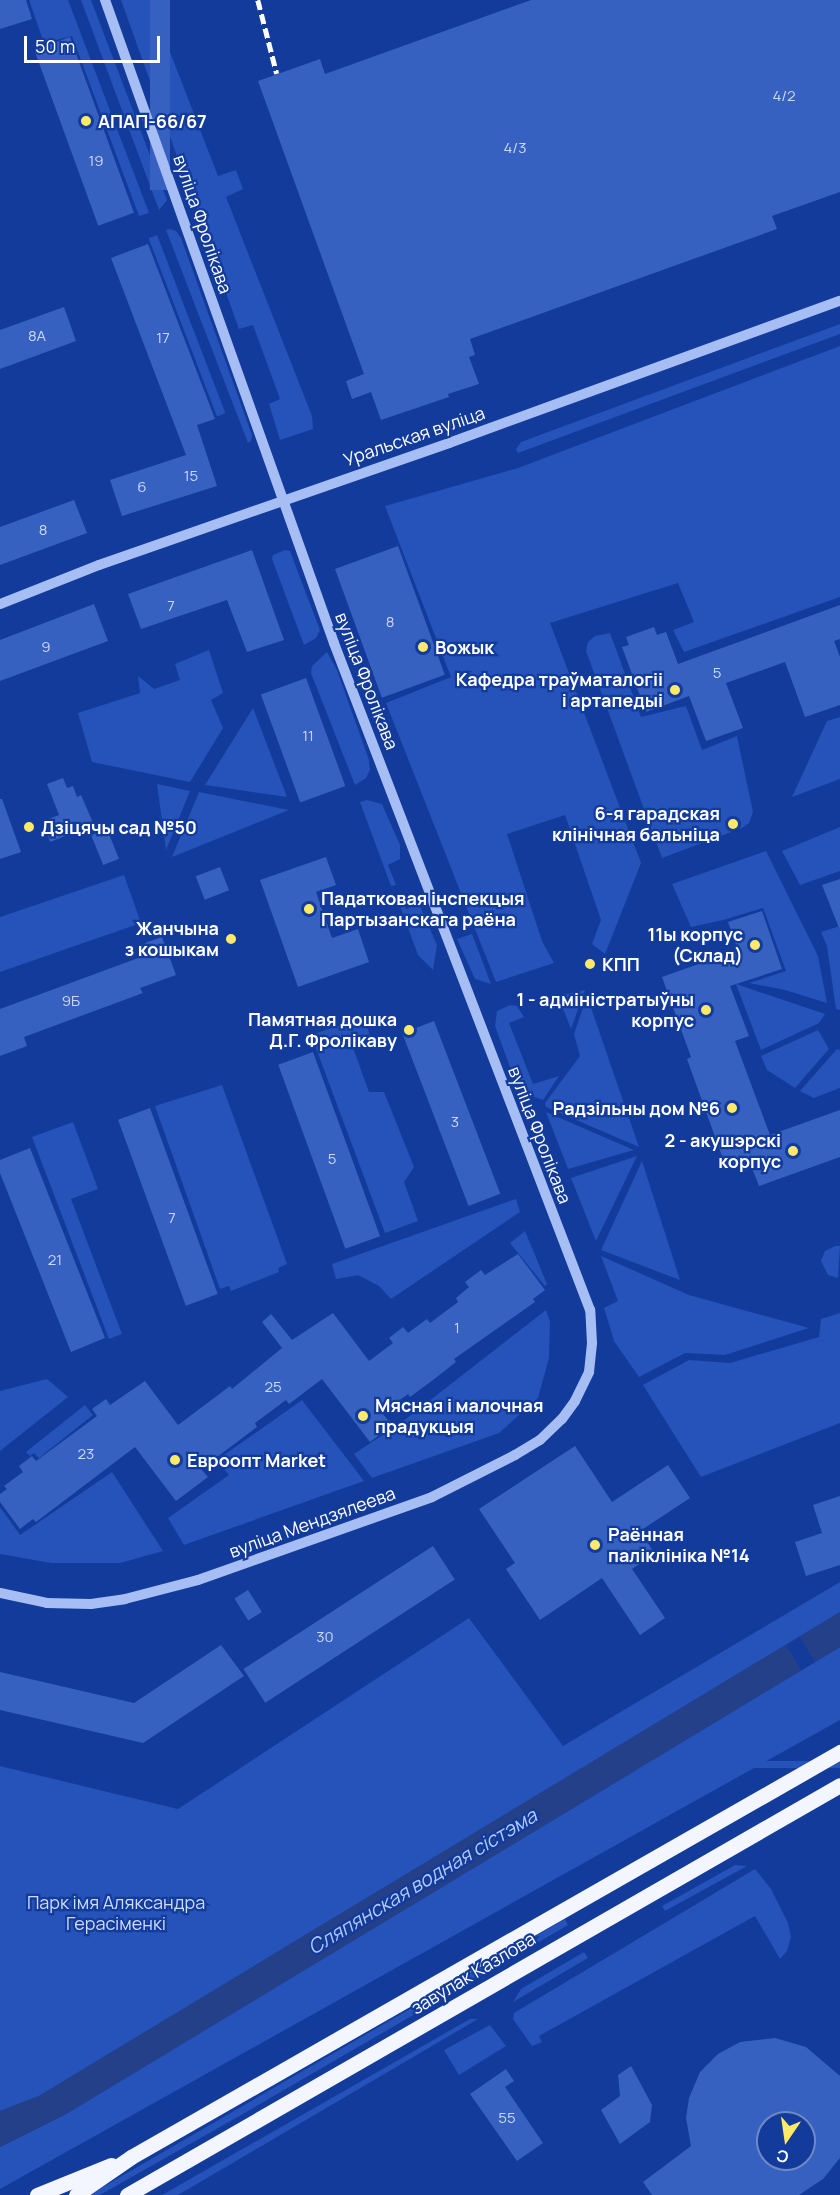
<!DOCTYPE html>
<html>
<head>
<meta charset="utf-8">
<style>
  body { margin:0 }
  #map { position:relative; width:840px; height:2195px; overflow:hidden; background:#123b9b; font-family:Manrope,sans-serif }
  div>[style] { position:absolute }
  .green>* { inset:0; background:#2553b9; transform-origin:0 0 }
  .water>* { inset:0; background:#234089 }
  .pier>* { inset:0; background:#123b9b; transform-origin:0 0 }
  .building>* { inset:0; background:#3661c1; transform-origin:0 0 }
  .minor>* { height:10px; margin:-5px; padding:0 5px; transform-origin:5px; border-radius:5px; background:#a6bef4 }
  .major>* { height:15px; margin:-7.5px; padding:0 7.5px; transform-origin:7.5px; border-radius:7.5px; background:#f3f6ff }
  .rail>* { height:4.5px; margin-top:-2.25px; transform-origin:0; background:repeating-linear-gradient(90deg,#fff 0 10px,transparent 0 14.5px) }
  .dots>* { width:16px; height:16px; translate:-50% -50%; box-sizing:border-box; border:3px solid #123b9b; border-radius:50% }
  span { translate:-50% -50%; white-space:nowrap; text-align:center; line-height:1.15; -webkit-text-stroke:4.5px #123b9b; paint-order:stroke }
  .number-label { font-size:15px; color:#cdd8f0 }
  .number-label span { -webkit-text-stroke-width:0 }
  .poi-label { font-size:18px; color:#fff; font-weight:700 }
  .left { translate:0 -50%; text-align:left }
  .right { translate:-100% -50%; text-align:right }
  .street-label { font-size:18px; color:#fff }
  .park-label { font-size:18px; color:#cfddfd }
  .water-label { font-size:20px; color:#b3c9fa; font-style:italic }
  .north { position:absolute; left:756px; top:2111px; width:60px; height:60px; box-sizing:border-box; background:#123b9b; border:2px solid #7189c3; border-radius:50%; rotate:193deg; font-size:16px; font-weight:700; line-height:24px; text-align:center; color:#fff }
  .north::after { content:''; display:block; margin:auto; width:21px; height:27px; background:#ffe969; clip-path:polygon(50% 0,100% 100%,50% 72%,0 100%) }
  .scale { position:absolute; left:24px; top:36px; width:136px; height:27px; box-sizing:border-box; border:3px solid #fff; border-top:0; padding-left:8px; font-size:18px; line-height:21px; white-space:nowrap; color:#fff; -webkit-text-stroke:4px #123b9b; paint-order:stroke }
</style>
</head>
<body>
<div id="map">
  <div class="green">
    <i style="clip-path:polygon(29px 0,68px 0,149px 213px,139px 216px,72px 36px,44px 43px)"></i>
    <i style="clip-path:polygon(81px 0,91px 0,167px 200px,159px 210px)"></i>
    <i style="clip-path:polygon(121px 0,150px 0,218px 176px,236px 170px,243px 189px,226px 197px,312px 416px,313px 429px,280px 440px,269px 404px,280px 399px,253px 325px,239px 329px)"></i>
    <i style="clip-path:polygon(170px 229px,176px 231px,181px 238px,252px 435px,251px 441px,248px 443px,166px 230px)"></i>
    <i style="left:157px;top:235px;width:191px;height:9px;rotate:69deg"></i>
    <i style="clip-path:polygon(840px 324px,840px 334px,518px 453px,516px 449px,521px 442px)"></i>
    <i style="clip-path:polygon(840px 346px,840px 597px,684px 652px,673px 630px,694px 622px,678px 583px,550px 623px,641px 863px,605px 954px,592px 944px,601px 920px,565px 815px,507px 834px,542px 941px,554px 963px,496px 982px,386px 703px,451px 677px,385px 506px,518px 468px)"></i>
    <i style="clip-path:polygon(285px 550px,290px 551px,320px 630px,316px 638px,304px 645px,272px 559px,273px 555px)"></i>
    <i style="clip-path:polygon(610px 633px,641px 717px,686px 706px,702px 750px,737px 736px,753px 812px,749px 823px,742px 828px,662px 858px,586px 651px,588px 642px,595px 636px)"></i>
    <i style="clip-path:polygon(209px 650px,223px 693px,211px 700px,223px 728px,190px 782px,92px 762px,78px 713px,140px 693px,138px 676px,154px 689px,180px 680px,175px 664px)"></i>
    <i style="clip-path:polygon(327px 652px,337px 670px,369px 760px,370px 770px,366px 778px,355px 785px,311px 673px,312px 666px)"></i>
    <i style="clip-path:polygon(253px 708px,287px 797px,205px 785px)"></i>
    <i style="clip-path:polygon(840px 717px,840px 779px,792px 797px,827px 721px)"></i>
    <i style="clip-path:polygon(157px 784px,190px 791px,166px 850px)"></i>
    <i style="clip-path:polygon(199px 792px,289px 810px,172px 857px)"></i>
    <i style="clip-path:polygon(367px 800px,382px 804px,400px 845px,400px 859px,388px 865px,396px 885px,391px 886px,360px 802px)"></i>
    <i style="clip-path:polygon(840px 827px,840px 871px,800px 885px,782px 851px)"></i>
    <i style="clip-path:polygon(766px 851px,818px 956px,827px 1003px,785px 990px,749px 983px,786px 971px,763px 908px,723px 920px,691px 927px,672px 884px)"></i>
    <i style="clip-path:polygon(124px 875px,141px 923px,0 972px,0 917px)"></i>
    <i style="clip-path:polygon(396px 895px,400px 895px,406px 909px,419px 904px,437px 945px,433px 970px,418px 955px)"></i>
    <i style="clip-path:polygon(840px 926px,840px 1010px,836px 1009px,827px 946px,821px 932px)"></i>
    <i style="clip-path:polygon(472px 934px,491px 984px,475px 979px,457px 939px)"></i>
    <i style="clip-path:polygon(736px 984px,825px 1014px,819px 1023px,761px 1050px)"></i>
    <i style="clip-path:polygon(585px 990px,571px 1029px,558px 996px)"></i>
    <i style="clip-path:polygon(587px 996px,639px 1147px,546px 1107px,545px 1103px,580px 1056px,574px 1034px)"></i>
    <i style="clip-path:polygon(510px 1005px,517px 1006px,524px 1017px,509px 1023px,533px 1084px,559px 1076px,543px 1100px,519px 1092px,495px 1026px,497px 1011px)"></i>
    <i style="clip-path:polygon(364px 1017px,370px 1036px,351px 1042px,369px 1092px,384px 1092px,414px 1167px,404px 1182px,418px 1221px,385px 1233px,311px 1035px)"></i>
    <i style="clip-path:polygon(818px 1030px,829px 1049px,795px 1088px,767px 1070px,761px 1056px)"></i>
    <i style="clip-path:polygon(837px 1049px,840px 1050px,840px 1088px,814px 1098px,800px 1091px)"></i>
    <i style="clip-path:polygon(222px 1085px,287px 1264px,278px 1268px,279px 1272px,231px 1291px,229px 1286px,220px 1289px,155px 1106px)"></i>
    <i style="clip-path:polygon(546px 1112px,634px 1150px,568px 1169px)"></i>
    <i style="clip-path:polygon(73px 1122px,98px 1189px,71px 1199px,122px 1334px,109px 1339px,32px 1137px)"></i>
    <i style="clip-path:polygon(637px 1156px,596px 1241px,571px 1178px)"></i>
    <i style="clip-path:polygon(642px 1161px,680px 1280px,601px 1250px)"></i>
    <i style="clip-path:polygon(516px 1199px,520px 1212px,391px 1299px,379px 1286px,358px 1275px,336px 1279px,332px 1264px)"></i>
    <i style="clip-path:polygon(525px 1231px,547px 1284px,545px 1286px,510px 1243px)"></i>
    <i style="clip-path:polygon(835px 1246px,840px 1246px,838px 1278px,828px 1275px,821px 1261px,825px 1251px)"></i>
    <i style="clip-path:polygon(601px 1256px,689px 1295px,809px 1328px,725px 1355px,685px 1353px,639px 1377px,614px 1341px,604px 1308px,618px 1301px)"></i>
    <i style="clip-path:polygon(546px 1310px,550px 1322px,549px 1358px,538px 1398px,499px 1433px,372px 1478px,354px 1454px,402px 1422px)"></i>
    <i style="clip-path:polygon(840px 1313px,840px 1423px,701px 1477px,643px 1385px,689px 1360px,730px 1363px,819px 1337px,821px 1319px)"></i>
    <i style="clip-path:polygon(47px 1379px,68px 1397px,0 1451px,0 1391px)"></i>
    <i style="clip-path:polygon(302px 1400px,364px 1481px,184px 1545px,168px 1518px,229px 1475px,217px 1460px)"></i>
    <i style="clip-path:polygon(85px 1405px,93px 1415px,39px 1458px,34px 1453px,30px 1456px,26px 1452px)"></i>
    <i style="clip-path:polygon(112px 1472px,163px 1551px,120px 1563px,51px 1563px,0 1554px,0 1507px,20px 1535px)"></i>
    <i style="clip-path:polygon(840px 1582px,840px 1612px,39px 2096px,0 2111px,0 1766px,178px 1809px,469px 1618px,563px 1746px)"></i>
    <i style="clip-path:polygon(840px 1647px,840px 1720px,0 2189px,0 2147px,66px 2114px)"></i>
    <i style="left:840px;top:1761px;width:7px;height:304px;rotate:90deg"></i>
    <i style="clip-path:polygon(735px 1865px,747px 1866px,665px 1911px,662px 1906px)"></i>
    <i style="clip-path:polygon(755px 1869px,771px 1889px,788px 1923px,791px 1937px,787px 1951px,780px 1959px,755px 1916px,539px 2036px,542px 2042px,532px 2046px,513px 2019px,514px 2013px)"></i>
    <i style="clip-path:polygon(565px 1919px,568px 1925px,243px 2114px,100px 2195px,89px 2195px)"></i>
    <i style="clip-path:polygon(584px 1952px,588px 1958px,513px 2002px,521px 1989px)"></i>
    <i style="clip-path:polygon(470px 2019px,478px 2019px,178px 2195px,162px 2195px)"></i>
    <i style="clip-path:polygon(490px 2025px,506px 2046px,459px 2075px,444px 2050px)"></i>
  </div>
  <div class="water">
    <i style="clip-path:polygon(840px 1612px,840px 1647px,66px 2114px,0 2147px,0 2111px,39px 2096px)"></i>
  </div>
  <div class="pier">
    <i style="left:800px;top:1637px;width:29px;height:16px;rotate:59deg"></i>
  </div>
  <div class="building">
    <i style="clip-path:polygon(0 0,26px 0,32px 19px,0 29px)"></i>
    <i style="left:150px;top:0;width:20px;height:190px"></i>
    <i style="clip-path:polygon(531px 0,840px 0,840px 192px,772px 216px,777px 229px,470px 339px,475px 355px,469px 357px,479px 384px,448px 394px,449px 397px,381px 420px,371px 392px,352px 399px,346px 381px,364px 374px,258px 81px,320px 59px,325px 74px)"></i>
    <i style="left:70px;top:37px;width:187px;height:38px;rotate:70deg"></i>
    <i style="clip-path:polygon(148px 244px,215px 419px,197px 425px,217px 486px,122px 516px,110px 480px,186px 455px,111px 258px)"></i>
    <i style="clip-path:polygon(64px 307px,76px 341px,0 369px,0 330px)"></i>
    <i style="clip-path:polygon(74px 500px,87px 533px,0 565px,0 527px)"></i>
    <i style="left:398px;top:546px;width:137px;height:67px;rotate:70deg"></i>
    <i style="clip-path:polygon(252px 550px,284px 640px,247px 652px,227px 600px,141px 629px,128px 594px)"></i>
    <i style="clip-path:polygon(94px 604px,108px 641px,0 681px,0 640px)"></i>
    <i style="clip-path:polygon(840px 605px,840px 639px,834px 641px,840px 657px,840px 705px,805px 717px,785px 662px,726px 683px,743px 728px,706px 741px,689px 696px,646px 712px,622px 647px,629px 645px,626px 637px,654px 627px,657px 635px,666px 632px,678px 664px)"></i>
    <i style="left:306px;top:678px;width:115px;height:48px;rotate:70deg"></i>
    <i style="clip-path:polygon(63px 778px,67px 788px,73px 786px,77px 797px,81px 795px,94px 825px,50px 842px,43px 821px,59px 815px,47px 784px)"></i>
    <i style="clip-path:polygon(0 799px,2px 799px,21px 852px,0 859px)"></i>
    <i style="left:107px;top:829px;width:32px;height:17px;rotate:68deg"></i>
    <i style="clip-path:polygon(326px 857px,336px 885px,316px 892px,332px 938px,358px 929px,369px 962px,298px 987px,260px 880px)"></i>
    <i style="left:220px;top:867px;width:25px;height:26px;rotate:69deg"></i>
    <i style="clip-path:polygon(840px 879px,840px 928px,839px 928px,822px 885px)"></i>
    <i style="clip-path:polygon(762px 911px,782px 969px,730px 986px,749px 1036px,735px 1041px,770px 1135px,840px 1110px,840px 1157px,759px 1186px,752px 1168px,744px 1171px,741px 1165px,727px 1170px,687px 1059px,691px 1057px,662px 977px,738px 950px,728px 922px)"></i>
    <i style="clip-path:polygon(162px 937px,176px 975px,140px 988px,143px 993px,24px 1037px,27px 1046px,0 1056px,0 1009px,149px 954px,145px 943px)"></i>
    <i style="left:434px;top:1021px;width:185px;height:34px;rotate:69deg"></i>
    <i style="left:313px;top:1052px;width:196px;height:37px;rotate:70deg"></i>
    <i style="left:150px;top:1108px;width:198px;height:34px;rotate:70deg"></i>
    <i style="clip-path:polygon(30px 1148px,105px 1338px,71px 1352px,0 1173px,0 1160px)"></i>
    <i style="clip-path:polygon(518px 1254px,545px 1290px,533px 1299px,535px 1302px,454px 1359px,456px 1362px,433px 1380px,410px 1397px,408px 1394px,382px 1413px,392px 1425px,370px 1442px,322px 1379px,289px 1404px,286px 1400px,255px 1423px,257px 1427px,201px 1469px,208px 1477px,176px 1501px,135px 1447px,36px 1522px,33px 1519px,20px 1529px,0 1502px,0 1494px,7px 1489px,4px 1486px,23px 1472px,19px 1466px,32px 1456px,36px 1461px,97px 1416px,92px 1409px,106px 1399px,110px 1405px,145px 1381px,178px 1425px,230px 1386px,232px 1389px,282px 1348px,262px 1322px,271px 1314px,292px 1340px,333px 1313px,369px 1361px,393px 1343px,389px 1338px,403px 1327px,408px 1333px,427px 1319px,430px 1323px,458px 1302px,456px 1298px,469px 1287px,465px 1282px,481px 1270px,485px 1275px)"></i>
    <i style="clip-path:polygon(575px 1446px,612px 1502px,668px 1465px,690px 1498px,640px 1531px,655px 1554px,632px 1569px,665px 1618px,640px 1635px,602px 1578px,540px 1620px,506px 1569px,515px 1563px,479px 1509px)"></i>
    <i style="clip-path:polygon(840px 1496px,840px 1565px,806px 1576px,795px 1542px,822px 1533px,813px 1505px)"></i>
    <i style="left:433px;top:1546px;width:40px;height:226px;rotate:57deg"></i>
    <i style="left:248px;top:1590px;width:26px;height:16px;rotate:58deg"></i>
    <i style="clip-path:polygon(221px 1645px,244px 1676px,143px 1743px,0 1710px,0 1672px,134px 1703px)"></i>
    <i style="clip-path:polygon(evenodd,775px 2038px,806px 2047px,840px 2076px,840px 2158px,823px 2179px,799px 2195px,652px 2195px,643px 2182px,691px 2146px,686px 2118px,689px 2098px,700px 2072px,718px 2054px,740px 2042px,775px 2038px,768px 2123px,804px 2123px,804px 2159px,768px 2159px,768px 2123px)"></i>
    <i style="clip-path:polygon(631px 2066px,652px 2105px,650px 2122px,620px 2144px,601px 2110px,620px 2096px,618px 2075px)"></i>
    <i style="clip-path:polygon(506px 2069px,514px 2081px,505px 2087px,543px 2143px,517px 2161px,470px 2094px)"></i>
  </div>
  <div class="minor">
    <i style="left:0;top:604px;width:106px;rotate:-21.5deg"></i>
    <i style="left:99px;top:565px;width:371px;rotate:-19.2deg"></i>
    <i style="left:449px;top:443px;width:416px;rotate:-20deg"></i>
    <i style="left:0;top:1593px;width:48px;rotate:12deg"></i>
    <i style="left:47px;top:1603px;width:44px;rotate:1.3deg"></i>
    <i style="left:91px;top:1604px;width:34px;rotate:-8deg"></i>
    <i style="left:125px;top:1599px;width:75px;rotate:-14.6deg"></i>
    <i style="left:198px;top:1580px;width:248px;rotate:-19.5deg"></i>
    <i style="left:432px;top:1497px;width:93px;rotate:-26.8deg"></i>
    <i style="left:515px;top:1455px;width:29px;rotate:-31deg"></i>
    <i style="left:540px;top:1440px;width:30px;rotate:-44deg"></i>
    <i style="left:562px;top:1419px;width:22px;rotate:-54deg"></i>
    <i style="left:575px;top:1401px;width:32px;rotate:-64deg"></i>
    <i style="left:589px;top:1372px;width:29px;rotate:-84deg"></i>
    <i style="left:592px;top:1343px;width:33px;rotate:-93deg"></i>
    <i style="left:590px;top:1310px;width:714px;rotate:-111deg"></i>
    <i style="left:334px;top:643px;width:683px;rotate:-109.6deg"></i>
  </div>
  <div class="major">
    <i style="left:37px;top:2195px;width:80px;rotate:-22.1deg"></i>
    <i style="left:76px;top:2195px;width:67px;rotate:-34.6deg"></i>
    <i style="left:131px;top:2157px;width:817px;rotate:-29.74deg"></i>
    <i style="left:127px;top:2195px;width:822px;rotate:-29.9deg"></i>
  </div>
  <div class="rail">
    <i style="left:258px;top:0;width:76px;rotate:75.6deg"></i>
  </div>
  <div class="dots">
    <i style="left:86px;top:121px;background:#ffe969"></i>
    <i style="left:423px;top:647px;background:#ffe969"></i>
    <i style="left:675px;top:690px;background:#ffe969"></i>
    <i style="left:733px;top:824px;background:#ffe969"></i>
    <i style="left:29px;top:827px;background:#ffe969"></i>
    <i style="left:309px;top:909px;background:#ffe969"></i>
    <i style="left:231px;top:939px;background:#ffe969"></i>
    <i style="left:755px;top:945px;background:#ffe969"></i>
    <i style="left:590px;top:964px;background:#ffe969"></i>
    <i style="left:706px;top:1010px;background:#ffe969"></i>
    <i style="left:409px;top:1030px;background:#ffe969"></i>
    <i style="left:732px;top:1108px;background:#ffe969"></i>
    <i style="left:793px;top:1151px;background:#ffe969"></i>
    <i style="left:363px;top:1416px;background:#ffe969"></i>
    <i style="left:175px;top:1460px;background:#ffe969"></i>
    <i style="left:595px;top:1545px;background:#ffe969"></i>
  </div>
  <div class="number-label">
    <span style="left:784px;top:96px">4/2</span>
    <span style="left:515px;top:148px">4/3</span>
    <span style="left:96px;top:161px">19</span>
    <span style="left:37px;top:336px">8А</span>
    <span style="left:163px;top:338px">17</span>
    <span style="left:191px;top:476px">15</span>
    <span style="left:142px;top:487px">6</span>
    <span style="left:43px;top:530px">8</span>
    <span style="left:171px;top:606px">7</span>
    <span style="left:390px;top:622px">8</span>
    <span style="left:46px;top:647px">9</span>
    <span style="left:717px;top:673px">5</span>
    <span style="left:308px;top:736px">11</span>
    <span style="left:71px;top:1001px">9Б</span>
    <span style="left:455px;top:1122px">3</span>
    <span style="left:332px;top:1159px">5</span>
    <span style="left:172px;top:1218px">7</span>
    <span style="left:55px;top:1260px">21</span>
    <span style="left:457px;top:1328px">1</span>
    <span style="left:273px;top:1387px">25</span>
    <span style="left:86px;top:1454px">23</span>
    <span style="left:325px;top:1637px">30</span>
    <span style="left:507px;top:2118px">55</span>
  </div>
  <div class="poi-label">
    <span class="left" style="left:98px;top:121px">АПАП-66/67</span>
    <span class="left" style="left:435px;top:647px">Вожык</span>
    <span class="right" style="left:663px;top:690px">Кафедра траўматалогіі<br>і артапедыі</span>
    <span class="right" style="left:720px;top:824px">6-я гарадская<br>клінічная бальніца</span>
    <span class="left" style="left:41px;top:827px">Дзіцячы сад №50</span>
    <span class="left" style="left:321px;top:909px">Падатковая інспекцыя<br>Партызанскага раёна</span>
    <span class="right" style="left:219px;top:939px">Жанчына<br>з кошыкам</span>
    <span class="right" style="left:743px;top:945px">11ы корпус<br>(Склад)</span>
    <span class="left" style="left:602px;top:964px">КПП</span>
    <span class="right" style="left:694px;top:1010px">1 - адміністратыўны<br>корпус</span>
    <span class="right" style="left:397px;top:1030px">Памятная дошка<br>Д.Г. Фролікаву</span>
    <span class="right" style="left:720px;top:1108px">Радзільны дом №6</span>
    <span class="right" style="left:781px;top:1151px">2 - акушэрскі<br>корпус</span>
    <span class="left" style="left:375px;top:1416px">Мясная і малочная<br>прадукцыя</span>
    <span class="left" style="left:187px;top:1460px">Евроопт Market</span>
    <span class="left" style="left:608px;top:1545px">Раённая<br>паліклініка №14</span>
  </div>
  <div class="street-label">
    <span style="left:203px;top:224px;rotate:71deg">вуліца Фролікава</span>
    <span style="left:414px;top:436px;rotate:-19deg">Уральская вуліца</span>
    <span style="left:367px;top:681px;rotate:69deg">вуліца Фролікава</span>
    <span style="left:540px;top:1135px;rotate:69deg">вуліца Фролікава</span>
    <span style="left:312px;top:1522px;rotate:-20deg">вуліца Мендзялеева</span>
    <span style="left:473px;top:1973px;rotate:-31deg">завулак Казлова</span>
  </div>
  <div class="park-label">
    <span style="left:116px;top:1913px">Парк імя Аляксандра<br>Герасіменкі</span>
  </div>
  <div class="water-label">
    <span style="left:422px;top:1881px;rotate:-31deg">Сляпянская водная сістэма</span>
  </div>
  <div class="north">С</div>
  <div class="scale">50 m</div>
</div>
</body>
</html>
